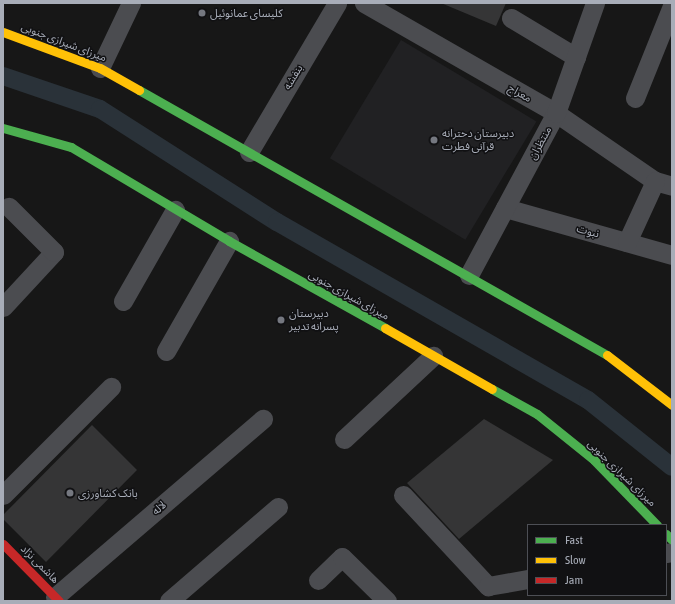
<!DOCTYPE html>
<html>
<head>
<meta charset="utf-8">
<style>
  body { margin:0 }
  #map { position:relative; width:675px; height:604px; overflow:hidden; background:#171717; font-family:"Asap Condensed","Noto Sans Arabic",sans-serif }
  div>[style] { position:absolute }
  .built>* { inset:0; background:#212123; transform-origin:0 0 }
  .canal>* { height:18px; margin:-9px; padding:0 9px; transform-origin:9px; border-radius:9px; background:#2a3239 }
  .building>* { inset:0; background:#353536 }
  .street>* { height:19px; margin:-9.5px; padding:0 9.5px; transform-origin:9.5px; border-radius:9.5px; background:#4b4c50 }
  .fast>* { height:9px; margin:-4.5px; padding:0 4.5px; transform-origin:4.5px; border-radius:4.5px; background:#4caf50 }
  .slow>* { height:9px; margin:-4.5px; padding:0 4.5px; transform-origin:4.5px; border-radius:4.5px; background:#ffc107 }
  .jam>* { height:9px; margin:-4.5px; padding:0 4.5px; transform-origin:4.5px; border-radius:4.5px; background:#c62828 }
  .dots>* { width:11px; height:11px; translate:-50% -50%; box-sizing:border-box; border:2px solid #111113; border-radius:50% }
  span { translate:-50% -50%; white-space:nowrap; text-align:center; line-height:1.15; -webkit-text-stroke:3px #111113; paint-order:stroke }
  .poi-label { font-size:11px; color:#a8adb8 }
  .left { translate:0 -50%; text-align:left }
  .street-label { font-size:11px; color:#a8adb8 }
  .frame { position:absolute; inset:0; border:4px solid #a8adb8; pointer-events:none }
  .legend { position:absolute; left:527px; top:524px; width:140px; height:72px; box-sizing:border-box; background:#111113; border:1px solid #4d4f55; margin:0; padding:5px 7px; list-style:none; font-size:12px; color:#a8adb8 }
  .legend li { display:flex; align-items:center; gap:8px; height:20px }
  .legend b { width:20px; border:1px solid #4d4f55 }
</style>
</head>
<body>
<div id="map">
  <div class="built">
    <i style="left:401px;top:40px;width:158px;height:138px;rotate:31deg"></i>
  </div>
  <div class="canal">
    <i style="left:3px;top:76px;width:102px;rotate:18.8deg"></i>
    <i style="left:100px;top:109px;width:210px;rotate:32.6deg"></i>
    <i style="left:277px;top:222px;width:358px;rotate:29.8deg"></i>
    <i style="left:588px;top:400px;width:107px;rotate:38.6deg"></i>
  </div>
  <div class="building">
    <i style="clip-path:polygon(441px 3px,506px 3px,496px 26px)"></i>
    <i style="clip-path:polygon(484px 419px,553px 460px,459px 539px,407px 483px)"></i>
    <i style="clip-path:polygon(92px 425px,137px 470px,46px 562px,3px 519px,3px 515px)"></i>
  </div>
  <div class="street">
    <i style="left:364px;top:3px;width:221px;rotate:29.8deg"></i>
    <i style="left:556px;top:113px;width:120px;rotate:34.5deg"></i>
    <i style="left:655px;top:181px;width:18px;rotate:16deg"></i>
    <i style="left:511px;top:18px;width:76px;rotate:31deg"></i>
    <i style="left:100px;top:68px;width:72px;rotate:-64.5deg"></i>
    <i style="left:635px;top:98px;width:99px;rotate:-68.1deg"></i>
    <i style="left:249px;top:152px;width:173px;rotate:-59.4deg"></i>
    <i style="left:505px;top:208px;width:173px;rotate:15.7deg"></i>
    <i style="left:627px;top:242px;width:67px;rotate:-65.3deg"></i>
    <i style="left:469px;top:275px;width:184px;rotate:-61.8deg"></i>
    <i style="left:556px;top:113px;width:117px;rotate:-70.5deg"></i>
    <i style="left:123px;top:301px;width:105px;rotate:-60.3deg"></i>
    <i style="left:3px;top:307px;width:75px;rotate:-47.2deg"></i>
    <i style="left:54px;top:252px;width:64px;rotate:-135deg"></i>
    <i style="left:166px;top:351px;width:127px;rotate:-60.2deg"></i>
    <i style="left:344px;top:439px;width:122px;rotate:-43deg"></i>
    <i style="left:3px;top:495px;width:153px;rotate:-45deg"></i>
    <i style="left:403px;top:495px;width:125px;rotate:47deg"></i>
    <i style="left:488px;top:586px;width:41px;rotate:-9.9deg"></i>
    <i style="left:666px;top:553px;width:6px;rotate:-9deg"></i>
    <i style="left:318px;top:580px;width:33px;rotate:-44deg"></i>
    <i style="left:342px;top:557px;width:63px;rotate:44.4deg"></i>
    <i style="left:55px;top:597px;width:274px;rotate:-40.6deg"></i>
    <i style="left:169px;top:601px;width:144px;rotate:-40.8deg"></i>
  </div>
  <div class="fast">
    <i style="left:139px;top:90px;width:538px;rotate:29.52deg"></i>
    <i style="left:3px;top:128px;width:71px;rotate:15.6deg"></i>
    <i style="left:71px;top:147px;width:184px;rotate:30.7deg"></i>
    <i style="left:229px;top:241px;width:179px;rotate:29.1deg"></i>
    <i style="left:492px;top:389px;width:51px;rotate:29.1deg"></i>
    <i style="left:537px;top:414px;width:73px;rotate:38.9deg"></i>
    <i style="left:594px;top:460px;width:91px;rotate:45.9deg"></i>
    <i style="left:666px;top:534px;width:8px;rotate:45deg"></i>
  </div>
  <div class="slow">
    <i style="left:3px;top:32px;width:103px;rotate:20.4deg"></i>
    <i style="left:100px;top:68px;width:45px;rotate:29.4deg"></i>
    <i style="left:385px;top:328px;width:123px;rotate:29.7deg"></i>
    <i style="left:607px;top:355px;width:82px;rotate:37.6deg"></i>
  </div>
  <div class="jam">
    <i style="left:3px;top:544px;width:80px;rotate:45.5deg"></i>
  </div>
  <div class="dots">
    <i style="left:202px;top:13px;background:#757880"></i>
    <i style="left:434px;top:140px;background:#757880"></i>
    <i style="left:281px;top:320px;background:#757880"></i>
    <i style="left:70px;top:493px;background:#757880"></i>
  </div>
  <div class="poi-label">
    <span class="left" style="left:210px;top:13px">کلیسای عمانوئیل</span>
    <span class="left" style="left:442px;top:140px">دبیرستان دخترانه<br>قرآنی فطرت</span>
    <span class="left" style="left:289px;top:320px">دبیرستان<br>پسرانه تدبیر</span>
    <span class="left" style="left:78px;top:493px">بانک کشاورزی</span>
  </div>
  <div class="street-label">
    <span style="left:64px;top:42px;rotate:21deg">میرزای شیرازی جنوبی</span>
    <span style="left:293px;top:77px;rotate:-59deg">بنفشه</span>
    <span style="left:520px;top:93px;rotate:30deg">معراج</span>
    <span style="left:540px;top:143px;rotate:-62deg">منتظران</span>
    <span style="left:588px;top:231px;rotate:15deg">نبوت</span>
    <span style="left:349px;top:295px;rotate:29deg">میرزای شیرازی جنوبی</span>
    <span style="left:622px;top:473px;rotate:44deg">میرزای شیرازی جنوبی</span>
    <span style="left:159px;top:508px;rotate:-41deg">لاله</span>
    <span style="left:40px;top:564px;rotate:45deg">هاشمی نژاد</span>
  </div>
  <div class="frame"></div>
  <ul class="legend">
  <li><b style="height:5px;background:#4caf50"></b>Fast</li>
  <li><b style="height:5px;background:#ffc107"></b>Slow</li>
  <li><b style="height:5px;background:#c62828"></b>Jam</li>
  </ul>
</div>
</body>
</html>
